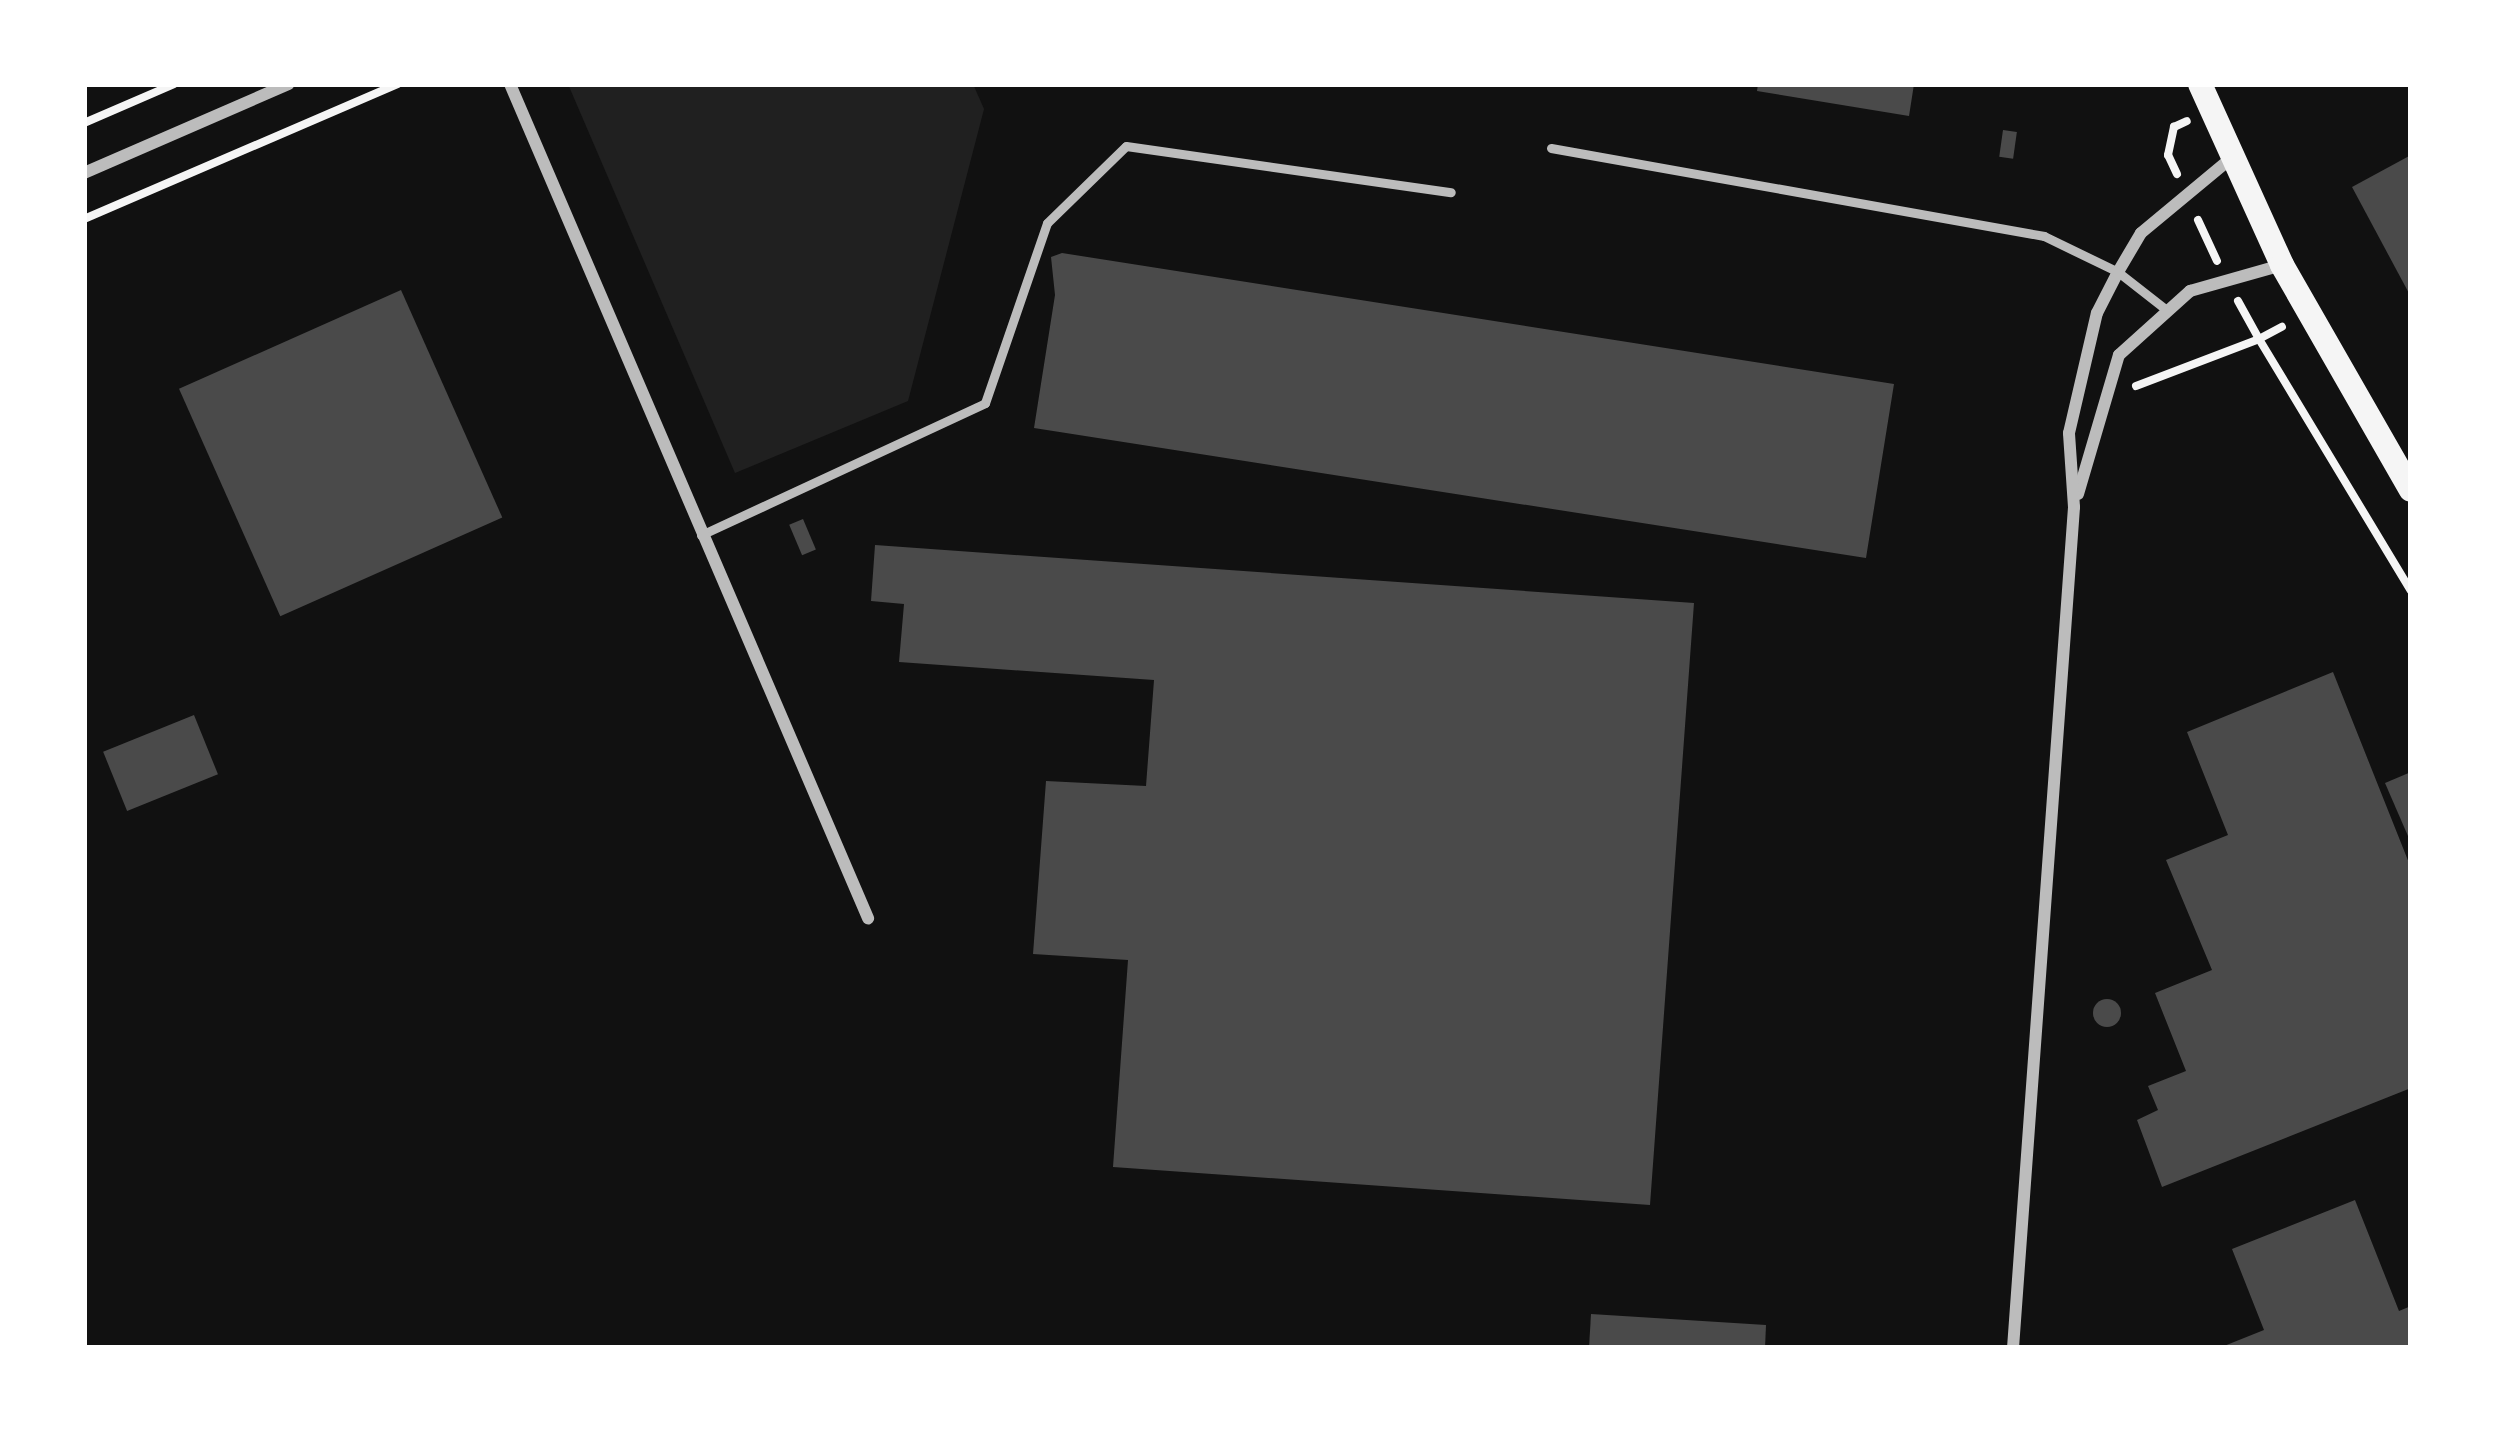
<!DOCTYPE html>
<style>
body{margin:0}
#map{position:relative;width:2495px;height:1432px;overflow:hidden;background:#111;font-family:"Playfair Display",serif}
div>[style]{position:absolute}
.green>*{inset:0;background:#202020}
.building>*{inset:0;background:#4a4a4a;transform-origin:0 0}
.round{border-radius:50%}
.path>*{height:8px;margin:-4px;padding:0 4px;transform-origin:4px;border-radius:4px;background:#f5f5f5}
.service>*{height:9px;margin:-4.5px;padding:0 4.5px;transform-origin:4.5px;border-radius:4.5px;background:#bcbcbc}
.minor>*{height:12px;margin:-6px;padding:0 6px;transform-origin:6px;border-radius:6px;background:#bcbcbc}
.secondary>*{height:24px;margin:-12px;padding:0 12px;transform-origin:12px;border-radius:12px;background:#f5f5f5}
span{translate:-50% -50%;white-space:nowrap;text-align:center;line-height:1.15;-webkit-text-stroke:9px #fff;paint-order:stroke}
.frame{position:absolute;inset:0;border:87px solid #fff;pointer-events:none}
</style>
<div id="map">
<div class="green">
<i style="clip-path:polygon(568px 84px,973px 84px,984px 109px,908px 401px,735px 473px)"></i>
</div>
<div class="building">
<i style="clip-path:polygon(1758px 84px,1914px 84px,1909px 116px,1757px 91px)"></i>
<i style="left:2003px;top:130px;width:14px;height:27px;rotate:8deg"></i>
<i style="clip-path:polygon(2411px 155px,2411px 297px,2352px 187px)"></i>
<i style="clip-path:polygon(1062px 253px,1894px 384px,1866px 558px,1034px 428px,1055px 295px,1051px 257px)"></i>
<i style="left:401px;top:290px;width:249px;height:243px;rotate:66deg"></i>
<i style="left:803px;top:519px;width:33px;height:15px;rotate:67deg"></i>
<i style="clip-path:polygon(875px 545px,1694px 603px,1650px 1205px,1113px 1167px,1128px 960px,1033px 954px,1046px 781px,1146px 786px,1154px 680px,899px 662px,904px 604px,871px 601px)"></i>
<i style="clip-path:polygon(2333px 672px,2411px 868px,2411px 1088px,2162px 1187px,2137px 1120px,2158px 1110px,2148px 1086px,2186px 1071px,2155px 993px,2212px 970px,2166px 860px,2228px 835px,2187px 732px)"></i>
<i style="left:194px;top:715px;width:64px;height:98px;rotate:68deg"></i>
<i style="clip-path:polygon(2411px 772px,2411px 843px,2385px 783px)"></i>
<i class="round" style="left:2093px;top:999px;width:28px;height:28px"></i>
<i style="clip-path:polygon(2355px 1200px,2399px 1311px,2411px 1306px,2411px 1348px,2219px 1348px,2264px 1330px,2232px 1249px)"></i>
<i style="clip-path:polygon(1591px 1314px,1766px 1325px,1765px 1348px,1589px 1348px)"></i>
</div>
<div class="path">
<i style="left:84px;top:123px;width:98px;rotate:-23.4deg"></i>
<i style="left:2177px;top:174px;width:21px;rotate:-115deg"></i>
<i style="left:2168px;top:155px;width:29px;rotate:-78deg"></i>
<i style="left:2174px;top:127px;width:14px;rotate:-25deg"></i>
<i style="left:84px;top:219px;width:342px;rotate:-23.3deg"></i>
<i style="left:2198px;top:220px;width:45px;rotate:65.1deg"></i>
<i style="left:2238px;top:301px;width:43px;rotate:61.1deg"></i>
<i style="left:2259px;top:339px;width:26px;rotate:-28deg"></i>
<i style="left:2136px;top:386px;width:132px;rotate:-20.9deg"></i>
<i style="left:2259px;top:339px;width:294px;rotate:58.9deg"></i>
</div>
<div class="service">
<i style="left:1551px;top:148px;width:501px;rotate:10.12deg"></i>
<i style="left:2044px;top:236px;width:82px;rotate:25.9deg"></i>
<i style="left:2118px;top:272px;width:58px;rotate:38deg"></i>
<i style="left:701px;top:535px;width:313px;rotate:-24.9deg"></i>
<i style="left:985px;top:403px;width:190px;rotate:-71deg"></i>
<i style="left:1047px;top:223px;width:110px;rotate:-44.3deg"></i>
<i style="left:1126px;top:146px;width:328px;rotate:8.1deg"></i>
</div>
<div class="minor">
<i style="left:510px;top:84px;width:908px;rotate:66.77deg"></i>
<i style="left:84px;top:173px;width:223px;rotate:-23.5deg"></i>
<i style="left:2078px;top:494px;width:145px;rotate:-73.6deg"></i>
<i style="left:2119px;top:355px;width:96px;rotate:-42deg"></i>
<i style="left:2190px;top:291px;width:96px;rotate:-15.8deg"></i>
<i style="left:2013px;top:1348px;width:843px;rotate:-85.85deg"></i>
<i style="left:2074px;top:507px;width:74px;rotate:-93.9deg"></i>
<i style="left:2069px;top:433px;width:123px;rotate:-76.9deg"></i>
<i style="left:2097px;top:313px;width:46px;rotate:-62.9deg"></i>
<i style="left:2118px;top:272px;width:45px;rotate:-59.5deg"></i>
<i style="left:2141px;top:233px;width:116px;rotate:-39.7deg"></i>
</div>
<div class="secondary">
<i style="left:2200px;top:84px;width:199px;rotate:65.6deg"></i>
<i style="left:2282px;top:265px;width:259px;rotate:60.2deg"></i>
</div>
<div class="frame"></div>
</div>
